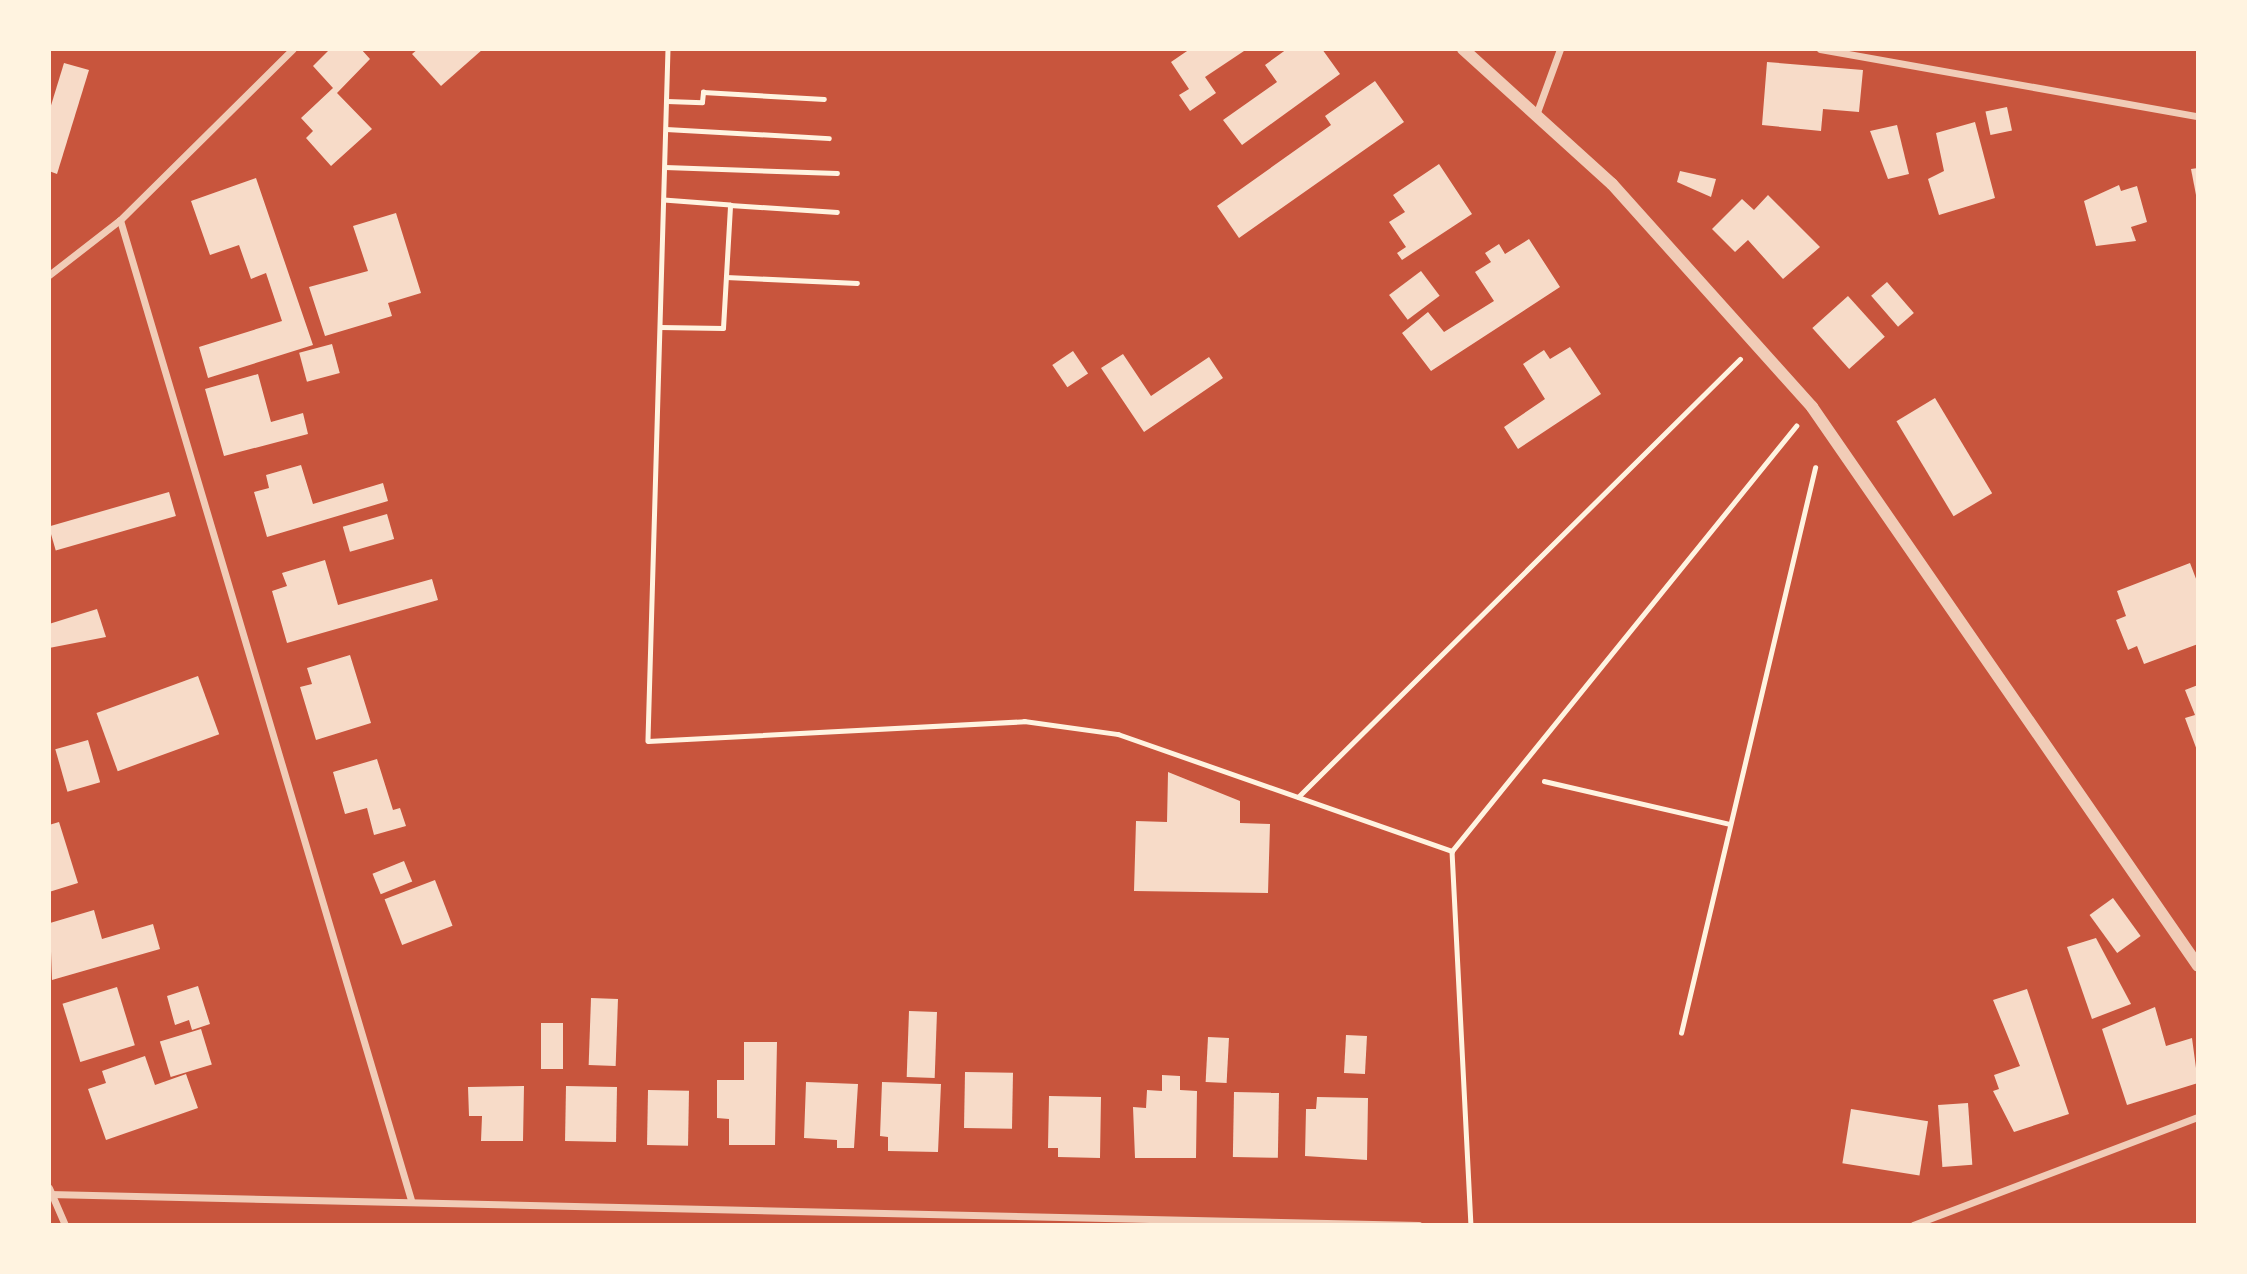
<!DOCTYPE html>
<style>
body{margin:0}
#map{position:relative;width:2247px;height:1274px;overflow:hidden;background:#c8553d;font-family:"Titillium Web",sans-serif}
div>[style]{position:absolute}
.building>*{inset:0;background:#f7dbc8;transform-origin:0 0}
.path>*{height:4.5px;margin:-2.25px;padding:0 2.25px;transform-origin:2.25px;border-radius:2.25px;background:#fff3e0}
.minor>*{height:7px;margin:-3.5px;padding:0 3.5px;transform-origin:3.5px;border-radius:3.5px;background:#f1ccb7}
.tertiary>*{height:12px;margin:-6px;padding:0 6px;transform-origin:6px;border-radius:6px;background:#f1ccb7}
span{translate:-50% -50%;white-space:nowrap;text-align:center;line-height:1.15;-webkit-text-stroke:7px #fff3e0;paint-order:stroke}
.frame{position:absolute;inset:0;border:51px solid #fff3e0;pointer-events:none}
</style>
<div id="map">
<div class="building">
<i style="clip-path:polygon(330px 49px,361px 49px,370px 59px,337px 93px,372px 129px,331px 166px,306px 138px,313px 131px,301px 118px,333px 88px,313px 66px)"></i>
<i style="clip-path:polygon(418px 49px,483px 49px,441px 86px,412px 54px)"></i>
<i style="clip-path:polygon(1190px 49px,1247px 49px,1205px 77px,1216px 93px,1190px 111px,1179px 95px,1189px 89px,1171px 62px)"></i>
<i style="clip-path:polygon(1287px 49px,1322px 49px,1340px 74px,1242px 145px,1223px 120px,1277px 82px,1265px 65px)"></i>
<i style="clip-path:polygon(1767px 62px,1863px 70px,1859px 112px,1823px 109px,1821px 131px,1762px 125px)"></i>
<i style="clip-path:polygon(64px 63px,89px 70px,57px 174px,49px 171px,49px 112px)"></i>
<i style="clip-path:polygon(1375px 81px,1404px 122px,1239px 238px,1217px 206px,1331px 125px,1325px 116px)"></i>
<i style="left:2007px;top:107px;width:24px;height:22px;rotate:78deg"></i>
<i style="clip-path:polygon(1975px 122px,1995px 198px,1939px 215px,1928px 179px,1944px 171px,1936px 133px)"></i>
<i style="clip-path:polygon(1897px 125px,1909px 174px,1888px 179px,1870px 131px)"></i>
<i style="clip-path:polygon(1439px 164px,1472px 214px,1402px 260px,1397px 253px,1406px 247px,1389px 222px,1405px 212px,1393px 195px)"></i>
<i style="clip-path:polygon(2198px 168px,2198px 199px,2197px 200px,2191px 169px)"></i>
<i style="clip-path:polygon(1680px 171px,1716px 179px,1711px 197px,1677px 182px)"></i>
<i style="clip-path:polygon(256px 178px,313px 345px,208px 378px,199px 347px,282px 321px,266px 273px,251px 279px,239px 245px,210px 255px,191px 201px)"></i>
<i style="clip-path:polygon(2119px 185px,2121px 191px,2137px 186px,2147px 222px,2131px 227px,2136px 241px,2096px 246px,2084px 201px)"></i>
<i style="clip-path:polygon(1768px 195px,1820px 247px,1783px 279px,1748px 240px,1735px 252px,1712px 229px,1742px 199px,1754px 210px)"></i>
<i style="clip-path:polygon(396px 213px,421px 293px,388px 303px,392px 316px,325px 336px,309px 287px,368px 271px,353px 226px)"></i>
<i style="clip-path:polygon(1529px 239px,1560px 287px,1431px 371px,1402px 333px,1428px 312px,1444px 332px,1494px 301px,1475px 272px,1491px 262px,1485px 253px,1499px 244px,1505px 254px)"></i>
<i style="left:1421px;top:271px;width:31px;height:40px;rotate:53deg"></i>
<i style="left:1887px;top:282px;width:41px;height:21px;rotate:49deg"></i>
<i style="left:1848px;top:296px;width:55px;height:48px;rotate:48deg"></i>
<i style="left:332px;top:344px;width:30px;height:34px;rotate:75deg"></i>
<i style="clip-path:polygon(1570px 347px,1601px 394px,1518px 449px,1504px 427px,1545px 399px,1523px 364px,1544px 350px,1550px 359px)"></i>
<i style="left:1073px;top:351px;width:27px;height:25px;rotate:56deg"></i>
<i style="clip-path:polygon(1123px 354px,1151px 396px,1209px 357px,1223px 378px,1144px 432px,1101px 368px)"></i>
<i style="clip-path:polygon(258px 374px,271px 422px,303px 413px,308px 434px,224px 456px,205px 389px)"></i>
<i style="left:1935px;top:398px;width:111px;height:45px;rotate:59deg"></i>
<i style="clip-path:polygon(301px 465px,313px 504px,383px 483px,388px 501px,267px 537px,254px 492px,269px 488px,266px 475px)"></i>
<i style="left:169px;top:492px;width:25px;height:125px;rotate:74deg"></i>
<i style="left:387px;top:514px;width:26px;height:46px;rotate:74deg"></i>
<i style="clip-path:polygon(325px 560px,338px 605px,432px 579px,438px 600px,287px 643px,272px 591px,287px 586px,282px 573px)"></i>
<i style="clip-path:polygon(2190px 563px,2198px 584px,2198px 644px,2144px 664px,2137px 646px,2128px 650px,2116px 620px,2126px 616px,2117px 591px)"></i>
<i style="clip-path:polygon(97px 609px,106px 637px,49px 648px,49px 624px)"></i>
<i style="clip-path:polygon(350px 655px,371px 723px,316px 740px,300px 687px,312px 684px,307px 668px)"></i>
<i style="left:198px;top:676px;width:62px;height:108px;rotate:70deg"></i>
<i style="clip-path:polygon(2198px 685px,2198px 753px,2185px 718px,2195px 715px,2185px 690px)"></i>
<i style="left:88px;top:740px;width:44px;height:34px;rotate:74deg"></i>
<i style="clip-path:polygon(377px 759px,393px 810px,400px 808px,406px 826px,374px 835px,367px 808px,345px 814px,333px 772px)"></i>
<i style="clip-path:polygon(1168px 772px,1240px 801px,1240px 823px,1270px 824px,1268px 893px,1134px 891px,1136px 821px,1167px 822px)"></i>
<i style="clip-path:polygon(59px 822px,78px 883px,49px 892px,49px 825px)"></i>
<i style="left:404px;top:861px;width:22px;height:34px;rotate:68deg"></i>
<i style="left:435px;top:880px;width:49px;height:54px;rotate:69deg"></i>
<i style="left:2113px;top:898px;width:47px;height:29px;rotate:54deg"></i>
<i style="clip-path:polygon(94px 910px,102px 939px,153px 924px,160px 949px,52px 980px,50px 923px)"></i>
<i style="clip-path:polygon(2096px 938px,2131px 1004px,2092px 1019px,2067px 947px)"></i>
<i style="clip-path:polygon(198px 986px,210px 1024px,192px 1030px,189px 1020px,175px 1025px,167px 996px)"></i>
<i style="left:117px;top:987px;width:61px;height:57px;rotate:73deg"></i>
<i style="clip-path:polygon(2027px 989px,2069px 1114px,2014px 1132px,1993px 1091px,1999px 1089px,1994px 1075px,2020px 1066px,1993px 1000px)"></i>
<i style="left:591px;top:998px;width:27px;height:67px;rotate:2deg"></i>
<i style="clip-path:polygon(2155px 1007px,2166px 1046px,2192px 1038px,2198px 1083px,2127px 1105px,2102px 1029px)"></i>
<i style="left:909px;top:1011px;width:28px;height:66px;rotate:2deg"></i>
<i style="left:541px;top:1023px;width:22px;height:46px"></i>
<i style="left:201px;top:1029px;width:37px;height:43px;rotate:73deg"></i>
<i style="left:1346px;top:1035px;width:21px;height:38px;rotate:3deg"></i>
<i style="left:1208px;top:1037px;width:21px;height:45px;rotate:3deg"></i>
<i style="clip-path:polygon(744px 1042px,777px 1042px,775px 1145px,729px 1145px,729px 1119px,717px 1118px,717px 1080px,744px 1080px)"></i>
<i style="clip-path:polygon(145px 1056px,155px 1085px,186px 1074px,198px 1108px,106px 1140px,88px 1089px,106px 1083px,102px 1071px)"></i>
<i style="left:965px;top:1072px;width:48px;height:56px;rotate:1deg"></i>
<i style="clip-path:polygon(1162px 1075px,1180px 1076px,1180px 1090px,1197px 1091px,1196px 1158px,1135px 1158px,1133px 1107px,1146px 1108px,1147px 1090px,1162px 1091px)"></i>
<i style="clip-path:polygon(806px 1082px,858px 1084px,854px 1148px,837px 1148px,837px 1140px,804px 1138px)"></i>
<i style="clip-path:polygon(882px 1082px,941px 1084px,938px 1152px,888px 1151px,888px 1137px,880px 1136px)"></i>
<i style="clip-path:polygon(524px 1086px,523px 1141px,481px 1141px,482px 1116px,469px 1116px,468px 1087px)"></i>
<i style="left:566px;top:1086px;width:51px;height:55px;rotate:1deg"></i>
<i style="left:648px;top:1090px;width:41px;height:55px;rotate:1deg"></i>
<i style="left:1234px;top:1092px;width:45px;height:65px;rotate:1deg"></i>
<i style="clip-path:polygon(1049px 1096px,1101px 1097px,1100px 1158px,1058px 1157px,1058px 1148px,1048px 1148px)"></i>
<i style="clip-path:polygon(1317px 1097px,1368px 1098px,1367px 1160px,1305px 1156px,1306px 1109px,1316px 1109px)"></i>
<i style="left:1968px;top:1103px;width:62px;height:30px;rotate:86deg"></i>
<i style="left:1851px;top:1109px;width:78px;height:55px;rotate:9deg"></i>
</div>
<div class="path">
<i style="left:668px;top:49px;width:692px;rotate:91.66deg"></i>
<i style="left:648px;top:741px;width:377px;rotate:-3deg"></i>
<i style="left:1024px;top:721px;width:95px;rotate:7.9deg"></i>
<i style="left:1118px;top:734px;width:354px;rotate:19.3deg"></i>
<i style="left:1452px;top:851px;width:547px;rotate:-51.01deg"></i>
<i style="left:667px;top:101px;width:35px;rotate:2deg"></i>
<i style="left:702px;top:102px;width:10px;rotate:-84deg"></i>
<i style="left:703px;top:92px;width:121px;rotate:3.3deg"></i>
<i style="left:666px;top:129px;width:163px;rotate:3.2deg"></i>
<i style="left:665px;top:167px;width:172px;rotate:2deg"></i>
<i style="left:730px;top:205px;width:107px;rotate:3.7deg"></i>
<i style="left:726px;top:277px;width:131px;rotate:2.6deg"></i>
<i style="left:660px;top:327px;width:63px;rotate:0.9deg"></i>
<i style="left:723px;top:328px;width:123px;rotate:-86.7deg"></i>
<i style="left:730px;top:205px;width:66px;rotate:-175.7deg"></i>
<i style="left:1544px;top:781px;width:191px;rotate:13deg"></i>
<i style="left:1298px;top:797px;width:622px;rotate:-44.74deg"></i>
<i style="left:1452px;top:851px;width:374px;rotate:87.1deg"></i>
<i style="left:1681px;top:1033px;width:581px;rotate:-76.66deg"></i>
</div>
<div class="minor">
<i style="left:1820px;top:49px;width:384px;rotate:10.1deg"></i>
<i style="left:1536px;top:115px;width:70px;rotate:-70deg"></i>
<i style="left:120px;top:220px;width:1022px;rotate:73.46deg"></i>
<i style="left:49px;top:275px;width:90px;rotate:-37.8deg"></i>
<i style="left:120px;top:220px;width:243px;rotate:-44.7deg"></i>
<i style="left:49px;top:1188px;width:40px;rotate:66.6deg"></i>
<i style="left:49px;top:1194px;width:1370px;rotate:1.3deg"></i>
<i style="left:1913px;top:1225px;width:305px;rotate:-20.8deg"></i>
</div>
<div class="tertiary">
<i style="left:1463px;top:49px;width:201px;rotate:42.2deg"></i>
<i style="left:1612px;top:184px;width:300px;rotate:48.1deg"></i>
<i style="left:1812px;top:407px;width:679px;rotate:55.37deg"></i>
</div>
<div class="frame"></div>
</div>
